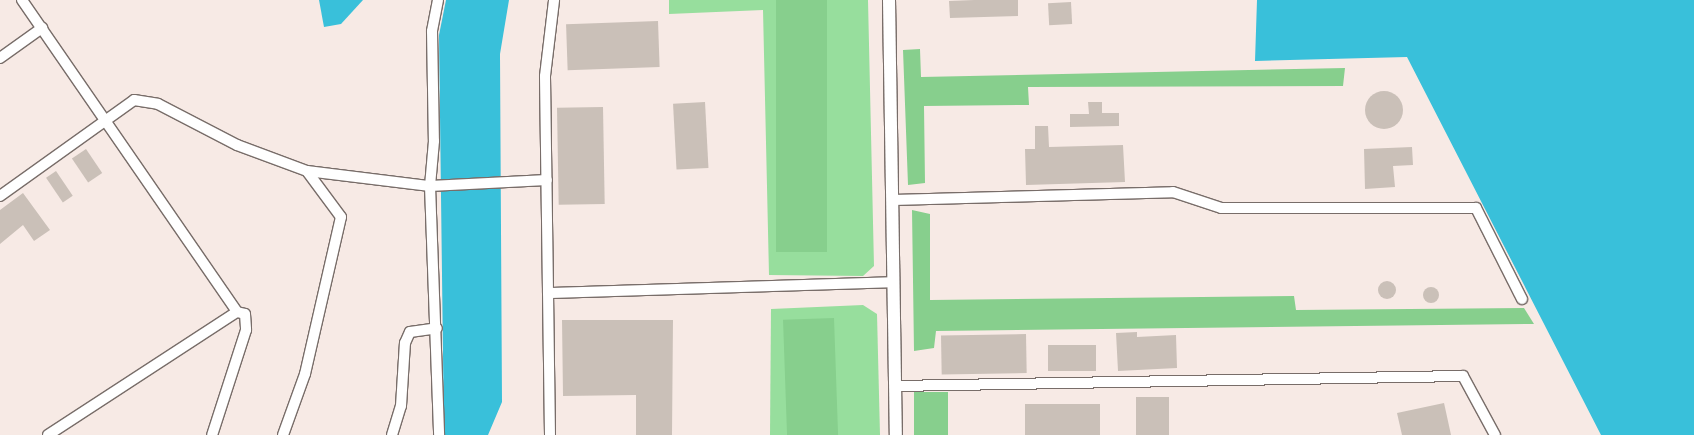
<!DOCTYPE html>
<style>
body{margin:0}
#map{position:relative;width:1694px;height:435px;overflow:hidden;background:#f7eae5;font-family:Raleway,sans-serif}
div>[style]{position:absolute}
.green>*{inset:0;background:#97de9d}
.forest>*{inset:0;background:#87cf8d;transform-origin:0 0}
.water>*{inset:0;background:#39c0da}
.building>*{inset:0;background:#cac0b8;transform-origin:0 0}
.round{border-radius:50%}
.roads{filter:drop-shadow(1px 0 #786d69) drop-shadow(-1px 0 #786d69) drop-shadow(0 1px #786d69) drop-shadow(0 -1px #786d69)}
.minor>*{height:10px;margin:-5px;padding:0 5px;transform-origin:5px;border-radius:5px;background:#fff}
.tertiary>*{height:12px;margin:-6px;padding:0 6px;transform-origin:6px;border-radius:6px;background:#fff}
span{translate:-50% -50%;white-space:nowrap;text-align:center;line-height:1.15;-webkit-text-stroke:5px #f7eae5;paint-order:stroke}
</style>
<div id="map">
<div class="green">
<i style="clip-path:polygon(669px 0,868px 0,874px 266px,863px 276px,769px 275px,763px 10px,669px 14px)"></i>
<i style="clip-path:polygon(863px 305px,877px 314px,880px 435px,770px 435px,771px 309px)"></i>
</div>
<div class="forest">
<i style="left:776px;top:0;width:51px;height:252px"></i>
<i style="clip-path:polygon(920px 49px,921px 77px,1345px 68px,1343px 86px,1028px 87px,1029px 105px,924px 106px,925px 183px,908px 185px,903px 50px)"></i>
<i style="clip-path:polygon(912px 210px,930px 214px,930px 300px,1294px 296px,1296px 310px,1524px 308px,1534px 324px,936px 331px,934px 348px,914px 351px)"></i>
<i style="left:834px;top:318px;width:117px;height:51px;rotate:88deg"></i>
<i style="left:948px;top:392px;width:43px;height:34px;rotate:90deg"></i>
</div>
<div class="water">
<i style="clip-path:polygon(319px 0,363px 0,341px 24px,324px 27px)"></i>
<i style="clip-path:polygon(446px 0,509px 0,500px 54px,502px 402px,488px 435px,444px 435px,439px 35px)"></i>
<i style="clip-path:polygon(1257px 0,1694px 0,1694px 435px,1601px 435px,1407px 57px,1255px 61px)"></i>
</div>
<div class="building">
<i style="clip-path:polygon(974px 0,1018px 0,1018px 16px,950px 18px,949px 1px)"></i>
<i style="left:1071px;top:2px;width:22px;height:23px;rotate:87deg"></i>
<i style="left:658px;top:21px;width:46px;height:92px;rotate:88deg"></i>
<i class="round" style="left:1365px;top:91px;width:38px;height:38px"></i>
<i style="left:705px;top:102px;width:66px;height:32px;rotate:87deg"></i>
<i style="clip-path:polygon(1088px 102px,1102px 102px,1102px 113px,1119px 113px,1119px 126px,1070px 127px,1070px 114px,1089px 114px)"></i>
<i style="left:603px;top:107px;width:97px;height:46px;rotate:89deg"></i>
<i style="clip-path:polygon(1035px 126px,1048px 126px,1049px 147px,1123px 145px,1125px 182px,1026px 185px,1025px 149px,1035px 149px)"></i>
<i style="clip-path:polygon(1412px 147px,1413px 165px,1393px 166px,1395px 187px,1365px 189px,1364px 149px)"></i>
<i style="left:86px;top:149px;width:29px;height:17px;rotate:56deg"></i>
<i style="left:56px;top:171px;width:30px;height:12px;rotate:56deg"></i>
<i style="clip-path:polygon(23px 193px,50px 230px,34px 241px,23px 225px,0 244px,0 210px)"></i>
<i class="round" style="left:1378px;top:281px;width:18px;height:18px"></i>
<i class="round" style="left:1423px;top:287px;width:16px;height:16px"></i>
<i style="clip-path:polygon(562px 320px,673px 320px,672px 435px,636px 435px,636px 395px,563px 396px)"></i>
<i style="clip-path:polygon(1137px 332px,1137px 337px,1176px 335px,1177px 368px,1118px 371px,1116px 333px)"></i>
<i style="left:1026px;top:334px;width:39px;height:85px;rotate:89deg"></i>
<i style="left:1096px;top:345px;width:26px;height:48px;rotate:90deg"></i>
<i style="left:1136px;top:397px;width:33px;height:38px"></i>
<i style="clip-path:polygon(1444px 403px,1451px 435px,1402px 435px,1397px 413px)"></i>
<i style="left:1025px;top:404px;width:75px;height:31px"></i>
</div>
<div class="roads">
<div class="minor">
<i style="left:22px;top:0;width:379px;rotate:55.4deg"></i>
<i style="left:237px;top:312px;width:8px;rotate:14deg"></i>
<i style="left:245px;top:314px;width:16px;rotate:86deg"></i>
<i style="left:246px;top:330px;width:110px;rotate:107.9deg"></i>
<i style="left:438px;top:0;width:32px;rotate:101deg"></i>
<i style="left:432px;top:31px;width:110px;rotate:89deg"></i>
<i style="left:434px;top:141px;width:45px;rotate:95.1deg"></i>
<i style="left:430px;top:186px;width:249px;rotate:87.9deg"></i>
<i style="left:0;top:58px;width:52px;rotate:-35.5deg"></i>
<i style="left:0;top:196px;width:165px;rotate:-35.6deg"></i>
<i style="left:134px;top:100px;width:24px;rotate:9deg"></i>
<i style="left:158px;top:104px;width:89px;rotate:27.4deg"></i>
<i style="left:237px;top:145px;width:75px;rotate:20.4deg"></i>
<i style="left:307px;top:171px;width:124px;rotate:7deg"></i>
<i style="left:430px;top:186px;width:117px;rotate:-2.9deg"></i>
<i style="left:893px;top:200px;width:280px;rotate:-1.6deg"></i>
<i style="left:1173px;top:192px;width:51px;rotate:18.4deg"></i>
<i style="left:1221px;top:208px;width:255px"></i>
<i style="left:1476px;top:208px;width:102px;rotate:63.2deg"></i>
<i style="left:548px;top:293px;width:346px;rotate:-1.8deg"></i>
<i style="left:895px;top:386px;width:568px;rotate:-1.01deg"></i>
<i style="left:1463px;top:376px;width:67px;rotate:61.5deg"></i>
<i style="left:48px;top:435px;width:225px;rotate:-33.1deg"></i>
<i style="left:283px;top:435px;width:65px;rotate:-70.2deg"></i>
<i style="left:305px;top:374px;width:161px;rotate:-77.1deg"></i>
<i style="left:341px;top:217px;width:57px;rotate:-126.5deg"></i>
<i style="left:392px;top:435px;width:30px;rotate:-73deg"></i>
<i style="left:401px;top:406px;width:63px;rotate:-86.4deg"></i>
<i style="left:405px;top:343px;width:12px;rotate:-66deg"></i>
<i style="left:410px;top:332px;width:27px;rotate:-8deg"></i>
<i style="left:550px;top:435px;width:359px;rotate:-90.8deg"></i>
<i style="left:545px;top:76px;width:77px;rotate:-83.2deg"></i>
</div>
<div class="tertiary">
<i style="left:889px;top:0;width:435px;rotate:89.1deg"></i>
</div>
</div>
</div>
